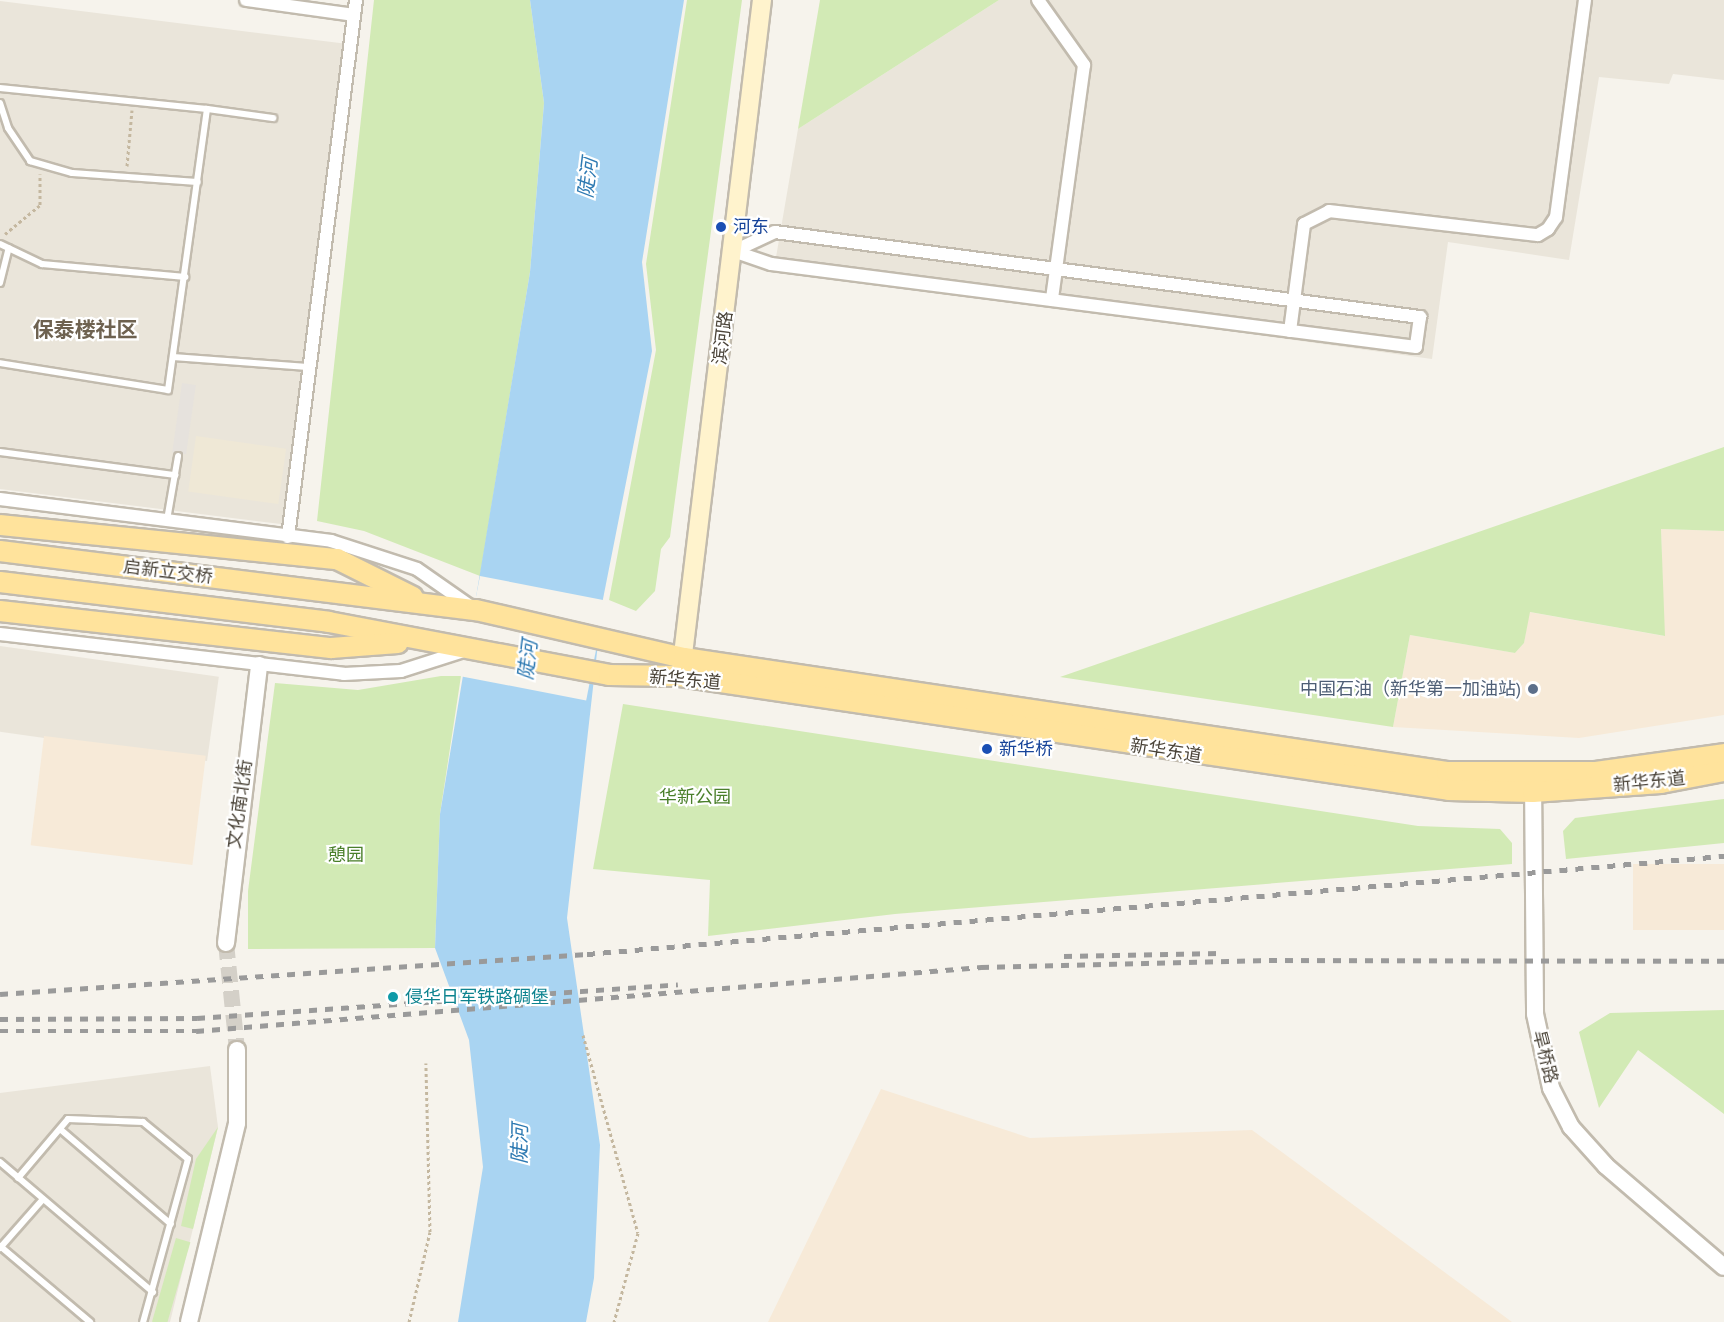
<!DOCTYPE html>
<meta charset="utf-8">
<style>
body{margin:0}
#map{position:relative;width:1724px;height:1322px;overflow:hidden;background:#f6f3ec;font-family:"PT Sans","Noto Sans SC",sans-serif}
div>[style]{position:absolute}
.residential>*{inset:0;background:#eae5da;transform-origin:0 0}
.commercial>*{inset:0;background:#f7ead8;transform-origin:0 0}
.industrial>*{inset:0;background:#e6e2dd;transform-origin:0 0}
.education>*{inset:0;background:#efe8d6;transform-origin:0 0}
.green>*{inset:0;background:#d2eab5;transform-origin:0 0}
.water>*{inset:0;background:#a9d4f2}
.pier>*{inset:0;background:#f6f3ec;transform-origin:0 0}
.tertiary-tunnel>*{height:16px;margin-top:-8px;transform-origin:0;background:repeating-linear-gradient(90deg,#d4d0c8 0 16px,transparent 0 24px)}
.path>*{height:3px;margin-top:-1.5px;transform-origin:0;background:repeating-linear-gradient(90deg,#c4b79f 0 3px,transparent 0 6px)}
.roads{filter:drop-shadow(2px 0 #c2bbae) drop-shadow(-2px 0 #c2bbae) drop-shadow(0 2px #c2bbae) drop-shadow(0 -2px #c2bbae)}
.service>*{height:6px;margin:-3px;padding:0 3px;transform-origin:3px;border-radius:3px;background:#fff}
.minor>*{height:12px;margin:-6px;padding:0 6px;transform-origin:6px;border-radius:6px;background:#fff}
.tertiary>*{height:16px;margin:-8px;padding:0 8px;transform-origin:8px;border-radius:8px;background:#fff}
.secondary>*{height:18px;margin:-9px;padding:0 9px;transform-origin:9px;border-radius:9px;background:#fff3cd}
.primary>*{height:20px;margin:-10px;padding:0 10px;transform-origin:10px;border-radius:10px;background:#ffe39c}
.rail>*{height:4.5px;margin-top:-2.25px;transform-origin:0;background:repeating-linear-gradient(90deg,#9a9a9a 0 8px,transparent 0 16px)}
.dots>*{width:16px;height:16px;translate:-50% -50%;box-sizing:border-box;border:3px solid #fff;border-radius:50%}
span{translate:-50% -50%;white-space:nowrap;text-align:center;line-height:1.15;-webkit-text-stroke:4.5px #fff;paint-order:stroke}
.transit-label{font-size:18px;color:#164399}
.left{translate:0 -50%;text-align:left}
.street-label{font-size:18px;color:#4b4439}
.service-label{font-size:18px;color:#4e5e75}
.right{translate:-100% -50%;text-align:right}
.park-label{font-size:18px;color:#4a7f2a}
.culture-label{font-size:18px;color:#0d838f}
.water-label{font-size:20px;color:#2e7ab2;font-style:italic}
.quarter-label{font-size:21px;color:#6e6250;font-weight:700}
</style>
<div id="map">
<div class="residential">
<i style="clip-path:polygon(999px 0,1724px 0,1724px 80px,1673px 74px,1669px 84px,1599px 77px,1569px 260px,1448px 242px,1432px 359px,774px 269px,798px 129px)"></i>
<i style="clip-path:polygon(0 1px,348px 44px,289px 525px,0 489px)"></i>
<i style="left:0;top:646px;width:221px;height:85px;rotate:8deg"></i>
<i style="clip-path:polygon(210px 1066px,218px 1127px,170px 1322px,0 1322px,0 1093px)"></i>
</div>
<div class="commercial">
<i style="clip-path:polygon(1661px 529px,1724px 531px,1724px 715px,1579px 738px,1393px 727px,1410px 635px,1515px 653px,1524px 643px,1529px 612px,1664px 636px)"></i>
<i style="left:44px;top:736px;width:163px;height:110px;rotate:7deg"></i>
<i style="left:1724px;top:864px;width:66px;height:91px;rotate:90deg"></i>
<i style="clip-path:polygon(881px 1089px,1030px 1138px,1252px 1130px,1512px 1322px,768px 1322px)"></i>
</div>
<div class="industrial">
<i style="left:182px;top:383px;width:14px;height:70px;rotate:8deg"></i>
</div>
<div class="education">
<i style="left:196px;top:436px;width:91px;height:56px;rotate:8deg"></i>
</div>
<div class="green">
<i style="clip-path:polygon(374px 0,530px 0,544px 103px,530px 272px,480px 576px,364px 531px,317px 521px)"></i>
<i style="clip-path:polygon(687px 0,742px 0,670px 537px,661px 549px,655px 591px,636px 611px,609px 600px,656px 350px,646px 264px)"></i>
<i style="clip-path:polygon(820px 0,999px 0,798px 129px)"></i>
<i style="clip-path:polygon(1724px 447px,1724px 531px,1661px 529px,1665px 636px,1530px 612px,1524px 643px,1515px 653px,1410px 635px,1393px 727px,1060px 677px)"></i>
<i style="clip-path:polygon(441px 676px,461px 676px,440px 814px,435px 948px,248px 949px,248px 891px,275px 683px,358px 690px)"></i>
<i style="clip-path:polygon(623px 704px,1418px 826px,1500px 829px,1512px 843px,1512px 864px,895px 914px,708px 936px,710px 880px,593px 869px)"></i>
<i style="clip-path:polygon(1724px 799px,1724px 843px,1566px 859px,1563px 831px,1575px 818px)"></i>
<i style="clip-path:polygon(1724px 1010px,1724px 1114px,1638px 1050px,1599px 1108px,1579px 1032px,1610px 1013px)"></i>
<i style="clip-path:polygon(218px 1127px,193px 1229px,181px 1226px,196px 1159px)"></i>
<i style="left:176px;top:1238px;width:15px;height:87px;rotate:16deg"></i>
</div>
<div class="water">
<i style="clip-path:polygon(530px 0,684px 0,642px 262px,652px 351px,603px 599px,567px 918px,600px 1145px,594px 1278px,586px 1322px,458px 1322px,483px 1167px,469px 1040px,435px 948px,440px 814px,530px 272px,544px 103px)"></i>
</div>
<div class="pier">
<i style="left:480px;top:576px;width:128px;height:102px;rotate:11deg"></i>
</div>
<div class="tertiary-tunnel">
<i style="left:226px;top:943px;width:108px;rotate:84.1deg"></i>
</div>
<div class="path">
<i style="left:127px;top:166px;width:56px;rotate:-84.9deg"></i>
<i style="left:5px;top:234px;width:45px;rotate:-39.6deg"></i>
<i style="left:40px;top:205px;width:31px;rotate:-90deg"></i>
<i style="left:583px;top:1035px;width:205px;rotate:74.5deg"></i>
<i style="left:638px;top:1233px;width:92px;rotate:105.1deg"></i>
<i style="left:409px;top:1322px;width:92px;rotate:-76.9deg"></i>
<i style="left:430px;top:1232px;width:169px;rotate:-91.4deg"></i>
</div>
<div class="roads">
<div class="service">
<i style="left:0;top:88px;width:208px;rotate:5.8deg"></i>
<i style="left:207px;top:109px;width:284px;rotate:97.9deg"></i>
<i style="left:168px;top:390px;width:170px;rotate:-170.9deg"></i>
<i style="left:0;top:103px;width:26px;rotate:72deg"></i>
<i style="left:8px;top:128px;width:40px;rotate:56deg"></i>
<i style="left:30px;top:161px;width:44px;rotate:15.9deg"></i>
<i style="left:72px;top:173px;width:126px;rotate:4.1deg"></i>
<i style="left:207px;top:109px;width:67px;rotate:7.8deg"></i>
<i style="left:0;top:244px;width:47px;rotate:25.5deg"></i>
<i style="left:42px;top:264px;width:144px;rotate:5.2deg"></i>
<i style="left:0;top:283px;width:36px;rotate:-76deg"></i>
<i style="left:173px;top:357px;width:135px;rotate:4.2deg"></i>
<i style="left:0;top:452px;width:177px;rotate:7.5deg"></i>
<i style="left:167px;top:520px;width:65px;rotate:-80.2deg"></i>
<i style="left:60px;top:1129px;width:146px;rotate:40.6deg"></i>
<i style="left:0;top:1162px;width:201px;rotate:40.4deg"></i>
<i style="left:18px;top:1178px;width:77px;rotate:-49.7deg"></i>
<i style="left:68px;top:1119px;width:75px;rotate:2.3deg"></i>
<i style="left:143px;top:1122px;width:58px;rotate:39.4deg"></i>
<i style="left:188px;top:1159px;width:169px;rotate:105.4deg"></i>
<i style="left:0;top:1246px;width:118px;rotate:40.2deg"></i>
<i style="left:0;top:1248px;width:65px;rotate:-48.7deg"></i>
</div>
<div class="minor">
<i style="left:246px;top:0;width:109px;rotate:7.9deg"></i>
<i style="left:1038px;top:0;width:80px;rotate:54.7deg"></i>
<i style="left:1084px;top:65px;width:237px;rotate:97.8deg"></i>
<i style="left:775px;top:232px;width:651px;rotate:7.51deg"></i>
<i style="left:1420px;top:317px;width:30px;rotate:98deg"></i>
<i style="left:1416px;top:347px;width:650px;rotate:-172.67deg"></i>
<i style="left:771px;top:264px;width:39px;rotate:-161deg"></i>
<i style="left:734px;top:251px;width:45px;rotate:-24.9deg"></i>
<i style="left:1290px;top:331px;width:108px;rotate:-82.5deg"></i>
<i style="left:1304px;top:224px;width:28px;rotate:-27deg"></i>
<i style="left:1329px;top:211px;width:210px;rotate:6.6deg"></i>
<i style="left:1538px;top:235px;width:12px;rotate:-31deg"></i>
<i style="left:1548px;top:229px;width:14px;rotate:-56deg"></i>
<i style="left:1556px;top:217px;width:219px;rotate:-82.4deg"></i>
<i style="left:0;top:499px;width:334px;rotate:7.2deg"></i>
<i style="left:331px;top:541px;width:90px;rotate:18deg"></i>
<i style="left:417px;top:569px;width:65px;rotate:34.9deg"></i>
<i style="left:288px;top:537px;width:541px;rotate:-82.78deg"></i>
<i style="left:0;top:634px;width:346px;rotate:6.6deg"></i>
<i style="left:344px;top:674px;width:57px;rotate:-3deg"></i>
<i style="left:401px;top:671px;width:69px;rotate:-17.7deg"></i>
</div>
<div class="tertiary">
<i style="left:1533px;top:779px;width:235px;rotate:89.5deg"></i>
<i style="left:1535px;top:1014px;width:76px;rotate:77.8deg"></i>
<i style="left:1551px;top:1088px;width:44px;rotate:62.9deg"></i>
<i style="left:1571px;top:1127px;width:52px;rotate:48.1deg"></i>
<i style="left:1606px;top:1166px;width:155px;rotate:40.6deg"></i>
<i style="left:226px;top:943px;width:280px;rotate:-83.2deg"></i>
<i style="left:189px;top:1322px;width:205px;rotate:-76.4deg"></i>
<i style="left:237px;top:1123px;width:73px;rotate:-90deg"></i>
</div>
<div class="secondary">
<i style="left:681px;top:671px;width:676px;rotate:-83.12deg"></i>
</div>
<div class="primary">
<i style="left:0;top:525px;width:339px;rotate:5.8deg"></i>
<i style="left:337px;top:559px;width:85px;rotate:26.6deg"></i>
<i style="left:0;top:551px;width:480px;rotate:7.1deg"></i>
<i style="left:476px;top:610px;width:213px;rotate:13deg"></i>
<i style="left:684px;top:658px;width:771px;rotate:8.5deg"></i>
<i style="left:1447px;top:772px;width:149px"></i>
<i style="left:1596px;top:772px;width:129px;rotate:-8deg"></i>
<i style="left:0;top:582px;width:331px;rotate:6.9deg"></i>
<i style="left:329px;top:622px;width:285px;rotate:10.7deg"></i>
<i style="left:609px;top:675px;width:71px;rotate:0.8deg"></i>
<i style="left:680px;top:676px;width:777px;rotate:8.43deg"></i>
<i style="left:1449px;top:790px;width:84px;rotate:1.4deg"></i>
<i style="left:1533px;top:792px;width:128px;rotate:-4deg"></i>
<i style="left:1661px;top:783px;width:64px;rotate:-10.8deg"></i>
<i style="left:0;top:611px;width:333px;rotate:6.4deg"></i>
<i style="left:331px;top:648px;width:67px;rotate:-4.3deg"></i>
</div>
</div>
<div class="rail">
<i style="left:1064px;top:956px;width:156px;rotate:-1.1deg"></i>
<i style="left:0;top:994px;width:588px;rotate:-3.9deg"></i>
<i style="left:587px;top:954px;width:1141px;rotate:-4.93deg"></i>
<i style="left:0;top:1019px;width:197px;rotate:-0.3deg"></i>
<i style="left:197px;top:1018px;width:482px;rotate:-4deg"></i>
<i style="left:0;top:1031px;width:196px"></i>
<i style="left:196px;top:1031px;width:788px;rotate:-4.66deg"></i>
<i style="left:981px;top:967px;width:288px;rotate:-1.4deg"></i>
<i style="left:1269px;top:960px;width:455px;rotate:0.1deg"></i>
</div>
<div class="dots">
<i style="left:721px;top:227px;background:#1a4fb4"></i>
<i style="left:1533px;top:689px;background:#5c6f8a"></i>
<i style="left:987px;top:749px;background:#1a4fb4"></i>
<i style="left:393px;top:997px;background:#0f9aa8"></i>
</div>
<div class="transit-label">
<span class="left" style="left:733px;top:227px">河东</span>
<span class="left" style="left:999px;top:749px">新华桥</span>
</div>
<div class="street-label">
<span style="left:723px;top:338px;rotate:-83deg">滨河路</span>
<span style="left:168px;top:572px;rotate:7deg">启新立交桥</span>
<span style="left:685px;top:680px;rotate:5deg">新华东道</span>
<span style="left:1166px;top:751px;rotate:9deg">新华东道</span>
<span style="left:1649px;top:782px;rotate:-6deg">新华东道</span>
<span style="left:240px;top:804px;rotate:-82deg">文化南北街</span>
<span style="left:1545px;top:1057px;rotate:76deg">旱桥路</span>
</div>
<div class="service-label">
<span class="right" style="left:1521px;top:689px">中国石油（新华第一加油站)</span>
</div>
<div class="park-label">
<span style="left:695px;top:797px">华新公园</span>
<span style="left:346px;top:855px">憩园</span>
</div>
<div class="culture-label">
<span class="left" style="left:405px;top:997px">侵华日军铁路碉堡</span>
</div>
<div class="water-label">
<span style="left:588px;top:178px;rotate:-83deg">陡河</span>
<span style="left:528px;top:660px;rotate:-83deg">陡河</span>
<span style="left:520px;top:1144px;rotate:-89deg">陡河</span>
</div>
<div class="quarter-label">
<span style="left:85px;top:330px">保泰楼社区</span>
</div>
</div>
